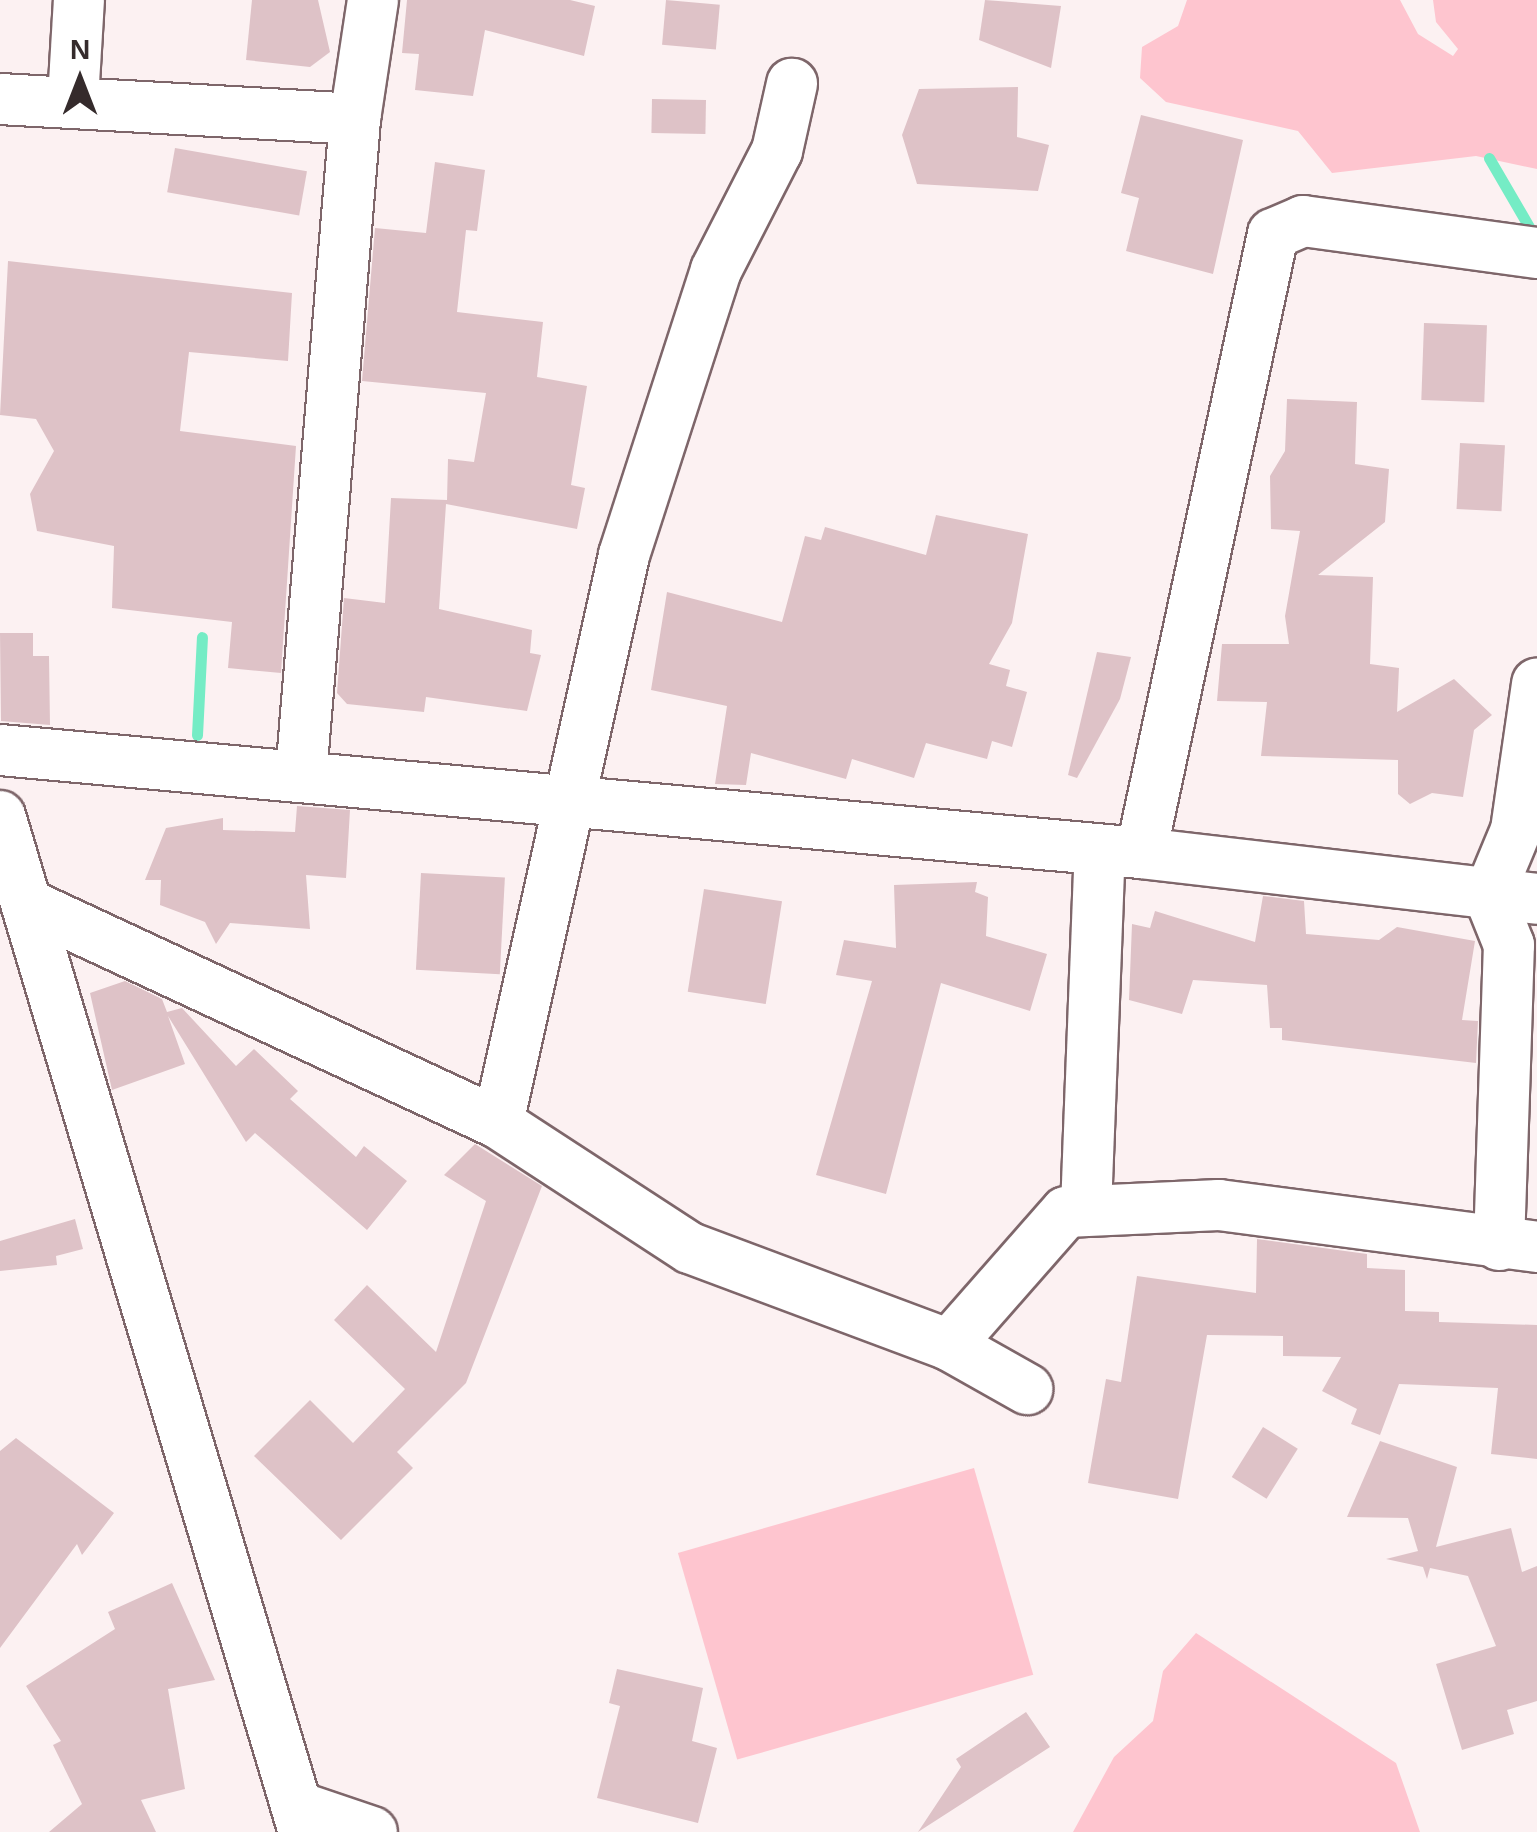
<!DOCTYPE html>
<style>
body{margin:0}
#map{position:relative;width:1537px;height:1832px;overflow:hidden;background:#fcf1f2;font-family:Helvetica,sans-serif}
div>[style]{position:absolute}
.green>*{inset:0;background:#fec5cf;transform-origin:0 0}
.stream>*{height:11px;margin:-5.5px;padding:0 5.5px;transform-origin:5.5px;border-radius:5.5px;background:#75ecc5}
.building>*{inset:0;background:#dec2c7;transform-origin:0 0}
.roads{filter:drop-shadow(2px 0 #7e666a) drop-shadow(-2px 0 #7e666a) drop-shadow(0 2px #7e666a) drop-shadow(0 -2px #7e666a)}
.minor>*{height:50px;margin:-25px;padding:0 25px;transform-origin:25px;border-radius:25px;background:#fff}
span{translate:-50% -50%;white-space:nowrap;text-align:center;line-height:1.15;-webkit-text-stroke:8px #fff;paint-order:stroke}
.north{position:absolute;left:30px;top:30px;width:100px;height:100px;-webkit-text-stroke:8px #fff;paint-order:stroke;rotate:0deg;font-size:28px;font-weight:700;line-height:40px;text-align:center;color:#352b2c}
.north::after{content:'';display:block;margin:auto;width:35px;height:45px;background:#352b2c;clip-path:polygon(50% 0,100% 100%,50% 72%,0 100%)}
</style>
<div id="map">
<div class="green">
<i style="clip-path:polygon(1187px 0,1400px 0,1418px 34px,1453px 56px,1458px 49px,1436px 22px,1433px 0,1537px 0,1537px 169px,1476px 156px,1332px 173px,1298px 131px,1166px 102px,1140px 78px,1142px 47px,1178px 26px)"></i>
<i style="left:974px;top:1468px;width:215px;height:308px;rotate:74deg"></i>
<i style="clip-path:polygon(1196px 1633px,1396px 1763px,1420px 1832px,1073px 1832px,1114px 1757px,1153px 1721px,1163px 1671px)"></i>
</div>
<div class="stream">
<i style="left:1489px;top:158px;width:91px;rotate:59.8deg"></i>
<i style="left:197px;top:735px;width:98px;rotate:-87.1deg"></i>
</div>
<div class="building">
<i style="clip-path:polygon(252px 0,318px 0,330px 52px,310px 67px,246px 60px)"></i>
<i style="clip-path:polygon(407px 0,570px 0,595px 6px,584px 56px,485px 30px,473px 96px,415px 90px,419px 54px,402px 53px)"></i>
<i style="left:666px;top:0;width:54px;height:45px;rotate:5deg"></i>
<i style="clip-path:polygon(985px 0,1061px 6px,1051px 68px,979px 40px)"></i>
<i style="clip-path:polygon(1018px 87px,1017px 137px,1049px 145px,1038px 191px,917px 184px,902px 135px,919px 89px)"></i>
<i style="left:652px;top:99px;width:54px;height:34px;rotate:1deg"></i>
<i style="clip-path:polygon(1141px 115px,1243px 140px,1213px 274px,1126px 251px,1139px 198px,1121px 193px)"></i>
<i style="left:175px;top:148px;width:134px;height:45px;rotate:10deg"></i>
<i style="clip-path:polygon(435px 162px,485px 170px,477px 231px,466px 230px,457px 312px,543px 322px,537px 377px,587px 386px,571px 485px,585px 488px,577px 529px,446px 504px,439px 609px,532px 630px,530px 653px,541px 655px,527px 711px,426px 697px,424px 712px,347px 704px,337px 693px,344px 598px,385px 603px,391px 498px,447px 500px,448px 459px,474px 462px,486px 393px,362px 381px,375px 228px,426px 233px)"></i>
<i style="clip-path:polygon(8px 261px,292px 293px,288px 361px,189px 352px,180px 431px,296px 446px,281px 673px,228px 668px,232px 622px,112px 608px,114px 546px,37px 531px,30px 494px,54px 451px,36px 419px,0 415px)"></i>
<i style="left:1424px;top:323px;width:63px;height:77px;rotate:2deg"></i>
<i style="clip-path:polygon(1287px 399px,1357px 402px,1355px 464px,1389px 469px,1385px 522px,1318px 575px,1373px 577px,1370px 664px,1399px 668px,1397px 712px,1454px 679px,1492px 715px,1474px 730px,1463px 797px,1432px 793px,1410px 804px,1398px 794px,1398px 760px,1261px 756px,1267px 702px,1217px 701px,1222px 644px,1289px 644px,1285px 616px,1300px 531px,1271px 529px,1270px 476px,1285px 451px)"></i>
<i style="left:1460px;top:443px;width:45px;height:66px;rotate:3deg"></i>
<i style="clip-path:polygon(936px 515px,1028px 534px,1012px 623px,989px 664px,1010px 670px,1006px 686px,1027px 692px,1012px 747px,992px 741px,987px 759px,926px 743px,914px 778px,852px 759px,846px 779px,751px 753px,746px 785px,715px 784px,727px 706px,651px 690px,667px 592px,782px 622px,805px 536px,821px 540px,825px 527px,926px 555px)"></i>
<i style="clip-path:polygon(0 633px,33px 633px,33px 656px,49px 656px,50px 725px,1px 721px)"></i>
<i style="clip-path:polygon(1097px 652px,1131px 657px,1120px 699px,1077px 778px,1068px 775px)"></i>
<i style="clip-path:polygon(297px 806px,350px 810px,346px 878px,306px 875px,310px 929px,230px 923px,216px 944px,205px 922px,160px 905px,161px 880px,145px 880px,166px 828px,223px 818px,223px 830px,295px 832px)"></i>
<i style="left:421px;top:873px;width:84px;height:97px;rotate:3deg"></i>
<i style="clip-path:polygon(977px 882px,975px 892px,988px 897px,986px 936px,1047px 954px,1030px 1011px,941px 983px,886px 1194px,816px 1175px,872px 981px,836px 975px,844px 940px,896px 948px,894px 885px)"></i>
<i style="left:704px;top:889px;width:79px;height:104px;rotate:9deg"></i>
<i style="clip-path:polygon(1263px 896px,1304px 901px,1306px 934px,1379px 940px,1397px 927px,1475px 941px,1462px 1020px,1478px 1021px,1476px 1063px,1282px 1040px,1282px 1028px,1270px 1028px,1267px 985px,1193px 980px,1182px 1014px,1129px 1000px,1132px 924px,1150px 928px,1155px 911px,1255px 942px)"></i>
<i style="clip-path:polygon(125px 981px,162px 999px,167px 1012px,182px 1008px,236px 1066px,254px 1049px,298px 1091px,290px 1099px,356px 1157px,364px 1146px,407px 1181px,367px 1230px,255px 1133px,246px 1142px,168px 1016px,185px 1064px,112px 1090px,90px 993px)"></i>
<i style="clip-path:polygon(475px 1144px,542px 1186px,466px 1383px,397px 1452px,413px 1468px,341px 1540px,254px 1456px,310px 1400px,353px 1443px,405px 1389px,334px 1320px,367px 1285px,436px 1352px,486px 1201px,444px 1175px)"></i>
<i style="clip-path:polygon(75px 1219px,83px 1249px,56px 1256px,57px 1265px,0 1271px,0 1241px)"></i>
<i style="clip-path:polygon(1257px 1239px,1367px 1254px,1367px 1268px,1405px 1270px,1405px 1311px,1439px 1312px,1439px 1322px,1537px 1325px,1537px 1459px,1491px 1454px,1498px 1388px,1399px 1384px,1380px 1435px,1351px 1424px,1357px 1409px,1322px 1391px,1341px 1357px,1283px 1356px,1283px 1336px,1207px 1335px,1178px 1499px,1088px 1483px,1106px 1379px,1121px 1382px,1137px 1276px,1256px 1293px)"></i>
<i style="left:1263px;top:1427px;width:41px;height:59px;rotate:32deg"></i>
<i style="clip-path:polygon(16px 1438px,114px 1513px,82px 1555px,77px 1544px,0 1648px,0 1451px)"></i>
<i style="clip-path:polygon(1380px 1441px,1457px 1467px,1436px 1547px,1511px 1528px,1522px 1572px,1537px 1566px,1537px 1701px,1507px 1710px,1514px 1734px,1462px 1750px,1436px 1664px,1496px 1646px,1468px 1576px,1430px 1568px,1427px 1579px,1423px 1567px,1386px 1559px,1418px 1551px,1408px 1518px,1347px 1517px)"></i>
<i style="clip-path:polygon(172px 1583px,215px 1680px,168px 1689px,185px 1789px,141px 1800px,156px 1832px,49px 1832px,82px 1804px,53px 1745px,61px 1741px,26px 1686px,115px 1629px,108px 1612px)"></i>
<i style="clip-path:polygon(617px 1669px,703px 1688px,692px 1741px,717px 1748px,698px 1823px,597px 1798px,620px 1706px,609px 1703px)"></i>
<i style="clip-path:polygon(1026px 1712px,1050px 1747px,918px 1832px,961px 1767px,956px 1759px)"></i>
</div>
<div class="roads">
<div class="minor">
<i style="left:0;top:99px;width:356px;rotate:3.2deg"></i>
<i style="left:73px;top:100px;width:100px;rotate:-86.6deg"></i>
<i style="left:0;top:750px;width:1146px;rotate:5.16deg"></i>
<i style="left:1141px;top:853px;width:399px;rotate:6.6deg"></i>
<i style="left:301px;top:775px;width:658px;rotate:-85.29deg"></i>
<i style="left:355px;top:119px;width:120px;rotate:-81.4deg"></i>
<i style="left:0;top:816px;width:1061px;rotate:73.34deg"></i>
<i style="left:1141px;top:853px;width:633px;rotate:-77.96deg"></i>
<i style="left:1273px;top:234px;width:33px;rotate:-23deg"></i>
<i style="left:1303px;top:221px;width:236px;rotate:7.8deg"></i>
<i style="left:27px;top:904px;width:519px;rotate:24.94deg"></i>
<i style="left:498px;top:1123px;width:582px;rotate:-77.49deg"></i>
<i style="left:624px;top:555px;width:299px;rotate:-72.1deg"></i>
<i style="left:716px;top:270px;width:134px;rotate:-62.9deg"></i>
<i style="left:777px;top:151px;width:69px;rotate:-77.4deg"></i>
<i style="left:498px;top:1123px;width:229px;rotate:33.1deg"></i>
<i style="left:690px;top:1248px;width:277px;rotate:20.5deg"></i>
<i style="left:949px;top:1345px;width:90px;rotate:29.4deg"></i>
<i style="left:1086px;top:1209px;width:359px;rotate:-87.8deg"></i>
<i style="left:1499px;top:1245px;width:300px;rotate:-88.1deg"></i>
<i style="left:1509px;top:945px;width:54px;rotate:-111.8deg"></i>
<i style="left:1489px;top:895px;width:70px;rotate:-67.4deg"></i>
<i style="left:1516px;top:830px;width:148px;rotate:-81.8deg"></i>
<i style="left:949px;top:1345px;width:177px;rotate:-48.7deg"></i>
<i style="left:1066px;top:1212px;width:153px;rotate:-2.6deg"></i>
<i style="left:1219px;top:1205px;width:321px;rotate:7.5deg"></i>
<i style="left:298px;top:1807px;width:78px;rotate:18.7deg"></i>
</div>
</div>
<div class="north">N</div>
</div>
